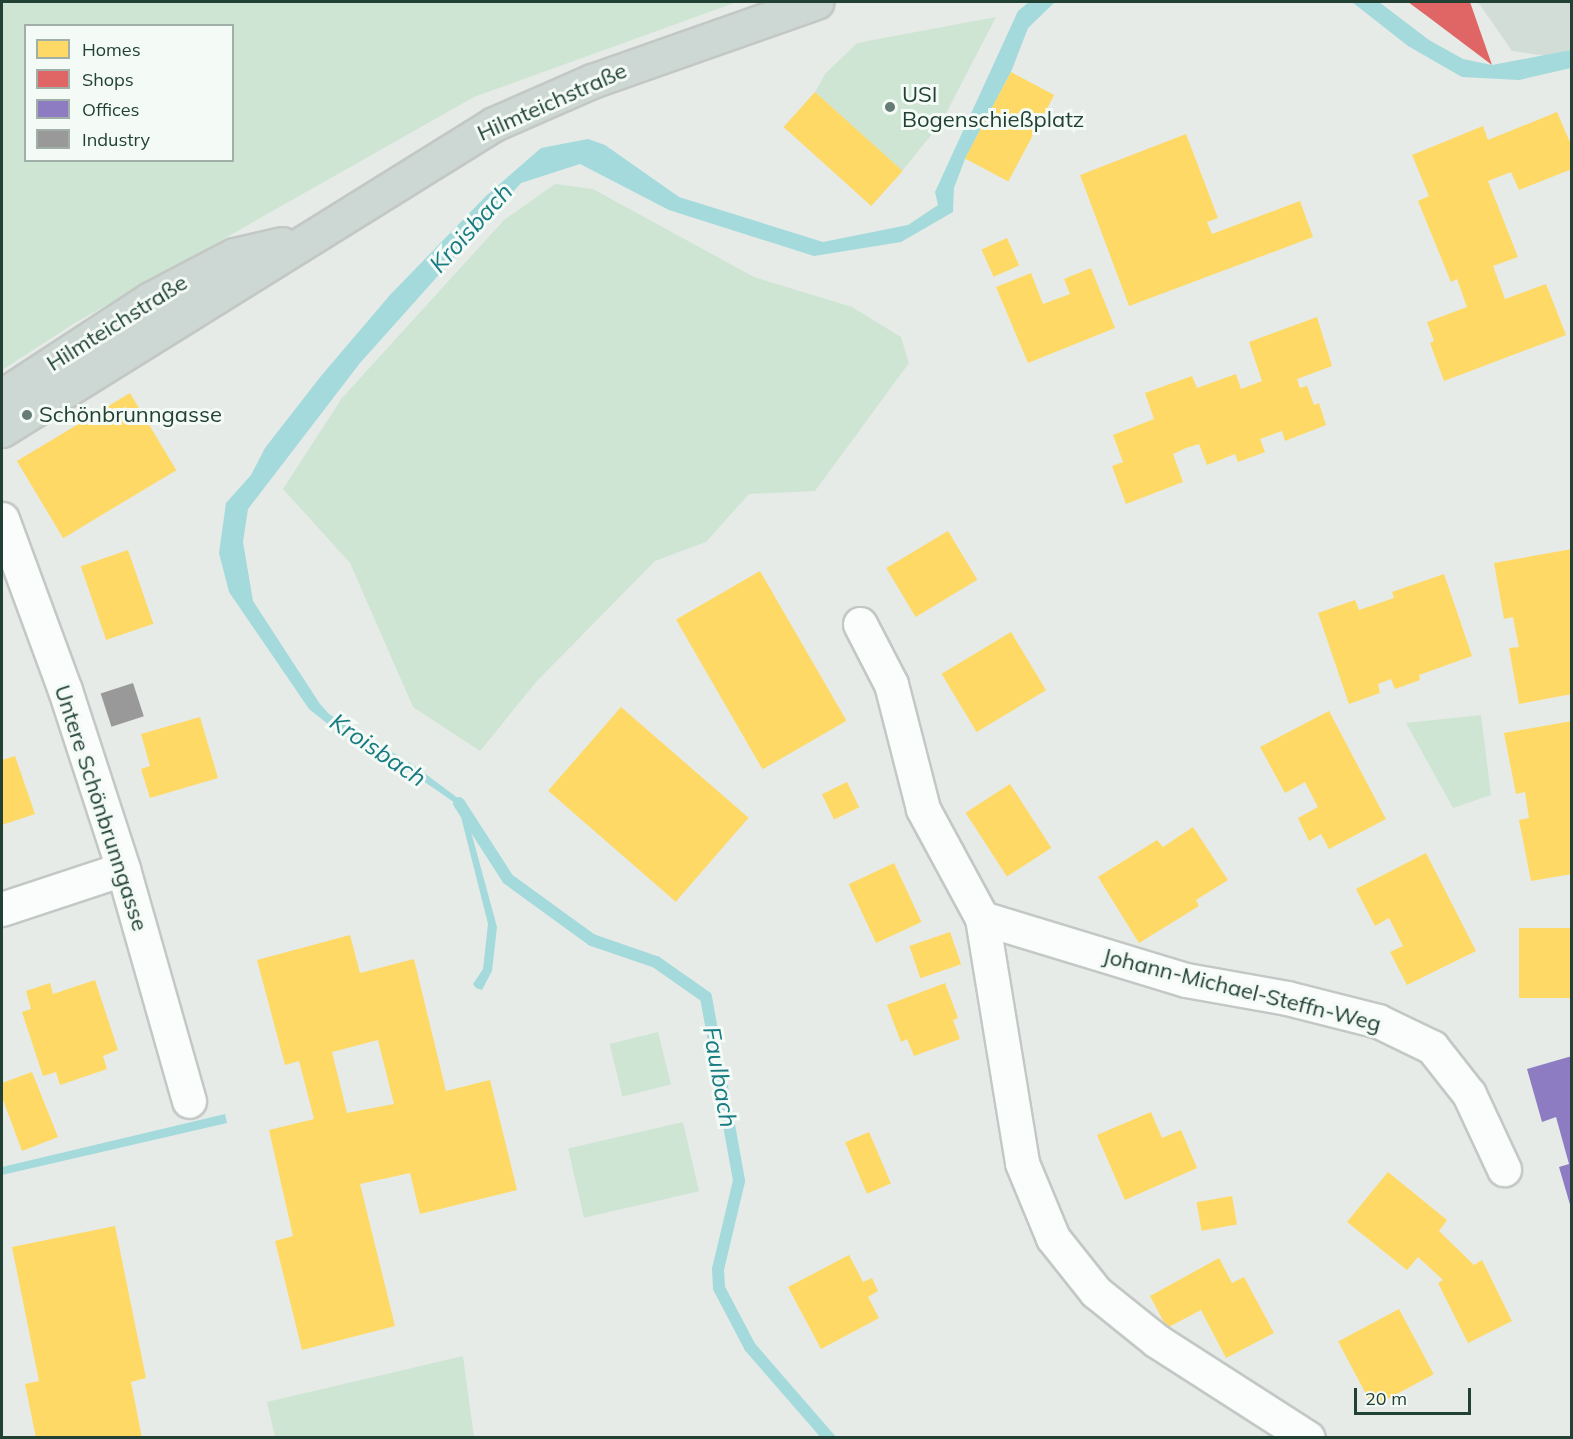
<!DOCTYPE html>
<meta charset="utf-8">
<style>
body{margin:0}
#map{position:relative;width:1573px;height:1439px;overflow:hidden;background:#e6ebe8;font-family:Mulish,sans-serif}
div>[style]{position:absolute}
.built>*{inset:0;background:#d3ddd8}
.green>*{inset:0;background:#cee5d3;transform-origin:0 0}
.water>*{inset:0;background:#a4dadb}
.homes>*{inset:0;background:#ffd966;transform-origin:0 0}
.shops>*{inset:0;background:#e06666}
.offices>*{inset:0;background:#8e7cc3}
.industry>*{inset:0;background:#999;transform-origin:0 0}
.stream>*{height:12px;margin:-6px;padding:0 6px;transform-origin:6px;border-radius:6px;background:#a4dadb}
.roads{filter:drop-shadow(2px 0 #c3c8c5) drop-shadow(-2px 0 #c3c8c5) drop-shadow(0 2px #c3c8c5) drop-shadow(0 -2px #c3c8c5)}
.minor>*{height:33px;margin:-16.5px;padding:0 16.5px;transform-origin:16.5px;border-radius:16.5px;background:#fbfcfc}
.major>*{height:33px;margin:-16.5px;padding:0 16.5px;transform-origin:16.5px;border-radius:16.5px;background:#cdd7d3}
.dots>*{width:16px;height:16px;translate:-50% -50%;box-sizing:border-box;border:3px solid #f4faf6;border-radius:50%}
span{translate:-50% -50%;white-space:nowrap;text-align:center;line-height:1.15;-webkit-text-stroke:6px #f4faf6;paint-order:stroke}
.poi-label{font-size:22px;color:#214135}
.left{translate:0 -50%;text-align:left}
.street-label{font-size:22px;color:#214135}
.water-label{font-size:24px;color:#177b81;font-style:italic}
.frame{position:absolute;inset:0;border:3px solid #214135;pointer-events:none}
.legend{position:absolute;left:24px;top:24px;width:210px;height:138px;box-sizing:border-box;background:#f4faf6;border:2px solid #a0b0a9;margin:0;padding:8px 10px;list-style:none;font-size:18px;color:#214135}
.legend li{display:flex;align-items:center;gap:12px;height:30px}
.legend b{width:30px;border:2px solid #a0b0a9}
.scale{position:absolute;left:1354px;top:1388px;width:117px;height:27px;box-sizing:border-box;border:3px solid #214135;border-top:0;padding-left:8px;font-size:18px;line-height:21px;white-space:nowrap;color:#214135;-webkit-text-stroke:4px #f4faf6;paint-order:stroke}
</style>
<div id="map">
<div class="built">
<i style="clip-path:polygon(1478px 2px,1571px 2px,1571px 50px,1547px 56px,1512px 51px)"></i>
</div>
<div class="green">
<i style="clip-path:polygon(evenodd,2px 2px,737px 2px,474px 97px,75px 323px,2px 370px,2px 2px,26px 26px,232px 26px,232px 160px,26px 160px,26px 26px)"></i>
<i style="clip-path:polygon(996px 17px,941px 123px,902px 171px,815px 92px,825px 74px,857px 43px)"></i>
<i style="clip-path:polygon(555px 184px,593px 189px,754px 277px,852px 307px,901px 337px,909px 363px,815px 491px,749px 494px,706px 542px,655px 561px,537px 681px,480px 751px,413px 707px,350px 563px,283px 489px,342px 398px,504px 220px)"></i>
<i style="clip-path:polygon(1481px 715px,1491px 795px,1453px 808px,1406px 723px)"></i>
<i style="left:658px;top:1032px;width:54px;height:50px;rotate:76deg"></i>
<i style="left:683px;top:1122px;width:71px;height:118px;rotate:77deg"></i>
<i style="clip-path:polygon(463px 1356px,474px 1437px,275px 1437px,267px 1402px)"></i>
</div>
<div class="water">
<i style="clip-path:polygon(1029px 2px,1055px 2px,1028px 28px,1011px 72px,965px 159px,954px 188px,953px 212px,901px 242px,814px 256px,669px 210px,580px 164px,521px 183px,360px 363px,248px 509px,243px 542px,253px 601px,320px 704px,329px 714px,415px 766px,463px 802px,497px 927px,492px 971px,482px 990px,476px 988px,473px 984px,483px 969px,488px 924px,458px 805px,416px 776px,338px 732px,309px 709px,229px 592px,219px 553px,226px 503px,251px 475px,265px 448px,321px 376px,390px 295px,486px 196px,541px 148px,588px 139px,605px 145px,679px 197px,823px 242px,908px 225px,938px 205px,935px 192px,1018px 11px)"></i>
<i style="clip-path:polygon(1352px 2px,1379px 2px,1429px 40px,1463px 59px,1492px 65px,1571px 50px,1571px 68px,1519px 80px,1462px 77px,1408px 46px)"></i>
<i style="clip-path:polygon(225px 1114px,227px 1123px,2px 1175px,2px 1167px)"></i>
</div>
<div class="homes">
<i style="left:1011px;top:72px;width:49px;height:98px;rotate:28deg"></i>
<i style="left:815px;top:92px;width:118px;height:47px;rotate:42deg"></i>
<i style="clip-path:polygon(1557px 112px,1572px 147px,1572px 169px,1519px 190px,1511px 172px,1488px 181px,1518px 257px,1493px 266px,1505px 299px,1546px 284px,1566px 335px,1444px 381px,1430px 343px,1434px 341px,1427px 322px,1467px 307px,1457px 279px,1451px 282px,1418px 201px,1429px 196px,1412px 155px,1483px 126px,1488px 140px)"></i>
<i style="clip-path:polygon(1186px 134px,1218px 218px,1207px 222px,1212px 234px,1300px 201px,1313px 237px,1129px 306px,1080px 175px)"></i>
<i style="left:1007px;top:238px;width:30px;height:28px;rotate:66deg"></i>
<i style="clip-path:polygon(1091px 268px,1115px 328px,1028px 363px,996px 287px,1031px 273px,1043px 304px,1070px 294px,1064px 279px)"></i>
<i style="clip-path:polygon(1317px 317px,1332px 366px,1297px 379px,1300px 388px,1307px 386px,1314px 405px,1319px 403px,1326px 425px,1285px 441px,1282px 431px,1260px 439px,1265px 452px,1238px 462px,1235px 454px,1207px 465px,1199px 444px,1186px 448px,1173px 454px,1183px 482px,1126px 504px,1112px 466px,1123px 462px,1113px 435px,1154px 419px,1145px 393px,1192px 376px,1197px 388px,1236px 374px,1241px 389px,1262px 381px,1249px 342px)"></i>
<i style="left:130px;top:393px;width:90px;height:132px;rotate:59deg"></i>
<i style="left:948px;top:531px;width:57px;height:72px;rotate:59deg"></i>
<i style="clip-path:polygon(1572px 549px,1572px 694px,1519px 704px,1509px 648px,1519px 647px,1516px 633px,1513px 617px,1504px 619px,1494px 563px)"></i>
<i style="left:128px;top:550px;width:78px;height:50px;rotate:71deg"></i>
<i style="left:760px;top:571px;width:173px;height:97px;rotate:60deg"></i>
<i style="clip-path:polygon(1444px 574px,1472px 656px,1419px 675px,1420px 680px,1395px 689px,1391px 679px,1378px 684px,1380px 693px,1349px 704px,1318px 613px,1355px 600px,1359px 610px,1394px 598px,1392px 592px)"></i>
<i style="left:1011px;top:632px;width:68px;height:81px;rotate:59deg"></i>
<i style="left:621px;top:707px;width:169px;height:111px;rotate:41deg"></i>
<i style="clip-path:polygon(1329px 711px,1386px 819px,1329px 849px,1321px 834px,1309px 841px,1298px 818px,1318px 807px,1305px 782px,1285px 793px,1260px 747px)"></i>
<i style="clip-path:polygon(200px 717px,218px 778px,150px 798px,141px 769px,150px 766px,141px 734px)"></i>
<i style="clip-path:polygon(1572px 721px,1572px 874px,1531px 881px,1519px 820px,1529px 818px,1525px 792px,1516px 794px,1504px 733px)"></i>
<i style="clip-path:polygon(15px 756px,35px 814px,2px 825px,2px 760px)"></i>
<i style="left:847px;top:782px;width:28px;height:28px;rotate:64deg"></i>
<i style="left:1010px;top:784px;width:76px;height:53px;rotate:57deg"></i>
<i style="clip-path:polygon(1193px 827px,1228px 880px,1196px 900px,1199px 906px,1139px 943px,1098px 877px,1157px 840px,1163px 847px)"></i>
<i style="clip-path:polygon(1426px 853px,1476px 951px,1407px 985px,1390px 952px,1403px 946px,1389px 918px,1375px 926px,1356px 889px)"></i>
<i style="left:894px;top:863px;width:65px;height:50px;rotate:65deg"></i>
<i style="left:1572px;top:928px;width:70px;height:53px;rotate:90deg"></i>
<i style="left:950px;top:932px;width:34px;height:43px;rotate:71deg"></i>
<i style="clip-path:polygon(evenodd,350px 935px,360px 973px,414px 959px,446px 1091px,490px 1080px,517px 1190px,420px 1214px,410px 1173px,360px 1184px,395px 1326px,302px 1350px,275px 1241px,293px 1236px,269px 1130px,314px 1119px,299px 1061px,285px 1065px,257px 960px,350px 935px,378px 1040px,394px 1104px,347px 1113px,332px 1052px,378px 1040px)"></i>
<i style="clip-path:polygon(95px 980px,118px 1050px,103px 1056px,107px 1069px,60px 1085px,56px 1072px,43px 1076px,22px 1012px,31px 1009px,26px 991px,50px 983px,53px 994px)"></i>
<i style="clip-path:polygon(945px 983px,958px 1018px,953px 1020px,960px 1039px,914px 1056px,907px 1039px,901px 1042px,887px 1005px)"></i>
<i style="clip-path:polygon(32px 1072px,58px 1137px,22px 1151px,2px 1097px,2px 1083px)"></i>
<i style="clip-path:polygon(1151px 1112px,1162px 1138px,1181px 1130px,1197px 1168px,1125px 1200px,1097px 1135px)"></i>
<i style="left:869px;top:1132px;width:56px;height:26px;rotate:67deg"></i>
<i style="clip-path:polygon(1388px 1172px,1447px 1220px,1439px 1231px,1474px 1265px,1482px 1260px,1512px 1321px,1468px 1343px,1438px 1283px,1443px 1280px,1418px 1257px,1407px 1270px,1347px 1222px)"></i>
<i style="left:1232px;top:1196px;width:29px;height:36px;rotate:80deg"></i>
<i style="clip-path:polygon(115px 1226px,146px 1378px,131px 1382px,142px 1438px,36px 1438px,25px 1384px,39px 1381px,12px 1247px)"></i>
<i style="clip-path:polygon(849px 1255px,863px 1282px,872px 1278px,878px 1291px,868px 1297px,879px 1318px,821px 1349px,788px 1287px)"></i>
<i style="clip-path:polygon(1219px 1258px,1232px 1283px,1244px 1277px,1274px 1333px,1226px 1358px,1201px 1310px,1167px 1328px,1150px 1296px)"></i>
<i style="left:1399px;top:1309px;width:74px;height:69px;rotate:62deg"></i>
</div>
<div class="shops">
<i style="clip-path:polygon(1408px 2px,1470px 2px,1492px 65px,1427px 16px)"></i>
</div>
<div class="offices">
<i style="clip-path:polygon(1572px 1056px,1572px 1208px,1571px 1208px,1559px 1167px,1569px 1164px,1556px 1117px,1542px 1122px,1527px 1069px)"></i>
</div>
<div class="industry">
<i style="left:133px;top:683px;width:35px;height:34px;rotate:72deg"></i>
</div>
<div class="stream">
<i style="left:459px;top:803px;width:90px;rotate:57.2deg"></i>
<i style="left:508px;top:879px;width:104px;rotate:36deg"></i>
<i style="left:592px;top:940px;width:68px;rotate:19deg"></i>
<i style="left:656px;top:962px;width:61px;rotate:35deg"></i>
<i style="left:706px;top:997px;width:187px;rotate:79.8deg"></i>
<i style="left:739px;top:1181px;width:90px;rotate:103.4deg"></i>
<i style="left:718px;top:1269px;width:19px;rotate:87deg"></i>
<i style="left:719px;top:1288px;width:67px;rotate:62.3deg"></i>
<i style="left:750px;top:1347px;width:121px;rotate:49deg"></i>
</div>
<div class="roads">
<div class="minor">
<i style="left:2px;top:519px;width:182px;rotate:69.8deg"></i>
<i style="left:65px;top:690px;width:188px;rotate:72deg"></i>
<i style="left:123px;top:869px;width:241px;rotate:74.1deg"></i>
<i style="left:860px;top:624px;width:68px;rotate:62.7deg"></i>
<i style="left:891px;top:684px;width:129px;rotate:75.6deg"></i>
<i style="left:923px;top:809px;width:124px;rotate:61.6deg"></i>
<i style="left:982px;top:918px;width:248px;rotate:80.7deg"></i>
<i style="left:1022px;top:1163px;width:81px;rotate:67.5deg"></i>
<i style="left:1053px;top:1238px;width:69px;rotate:51.5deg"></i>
<i style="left:1096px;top:1292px;width:78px;rotate:38.8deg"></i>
<i style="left:1157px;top:1341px;width:179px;rotate:32.7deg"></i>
<i style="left:2px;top:909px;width:127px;rotate:-18.3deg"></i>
<i style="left:982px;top:918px;width:213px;rotate:16.9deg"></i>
<i style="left:1186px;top:980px;width:103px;rotate:10.1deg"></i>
<i style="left:1287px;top:998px;width:94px;rotate:14.2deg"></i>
<i style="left:1378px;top:1021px;width:60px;rotate:25.7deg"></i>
<i style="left:1432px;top:1047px;width:60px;rotate:51.8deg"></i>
<i style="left:1469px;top:1094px;width:83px;rotate:65deg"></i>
</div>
<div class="major">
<i style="left:2px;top:396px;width:177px;rotate:-33.2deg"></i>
<i style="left:150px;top:299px;width:95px;rotate:-27.6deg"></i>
<i style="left:234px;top:255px;width:49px;rotate:-12.9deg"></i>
<i style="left:2px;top:430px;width:579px;rotate:-31.88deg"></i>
<i style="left:494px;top:124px;width:107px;rotate:-23.7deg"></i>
<i style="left:592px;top:81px;width:238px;rotate:-19.4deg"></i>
</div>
</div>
<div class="dots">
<i style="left:890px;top:107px;background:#667c74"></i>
<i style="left:27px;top:415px;background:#667c74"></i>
</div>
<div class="poi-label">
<span class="left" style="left:902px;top:107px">USI<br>Bogenschießplatz</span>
<span class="left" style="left:39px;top:415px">Schönbrunngasse</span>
</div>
<div class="street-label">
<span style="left:552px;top:102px;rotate:-24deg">Hilmteichstraße</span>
<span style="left:117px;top:323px;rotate:-32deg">Hilmteichstraße</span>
<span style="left:101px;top:808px;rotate:72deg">Untere Schönbrunngasse</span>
<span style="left:1242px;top:990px;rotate:14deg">Johann-Michael-Steffn-Weg</span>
</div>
<div class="water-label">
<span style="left:471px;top:228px;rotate:-48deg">Kroisbach</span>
<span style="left:378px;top:750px;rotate:34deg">Kroisbach</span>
<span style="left:720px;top:1077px;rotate:80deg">Faulbach</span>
</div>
<div class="frame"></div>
<ul class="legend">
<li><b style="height:16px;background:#ffd966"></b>Homes</li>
<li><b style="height:16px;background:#e06666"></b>Shops</li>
<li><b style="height:16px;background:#8e7cc3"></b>Offices</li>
<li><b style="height:16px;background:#999"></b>Industry</li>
</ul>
<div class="scale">20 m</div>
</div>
